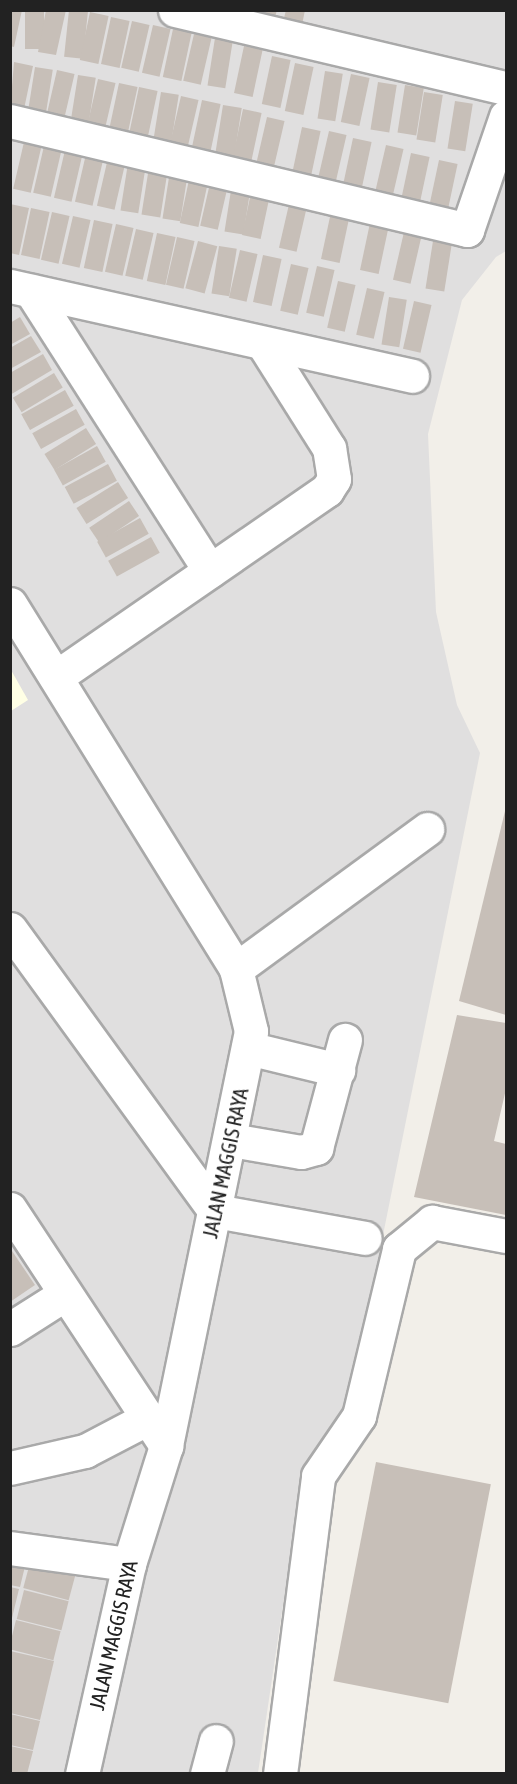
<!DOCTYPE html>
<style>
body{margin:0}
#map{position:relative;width:517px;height:1784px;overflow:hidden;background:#f2efe9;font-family:"Asap Condensed",sans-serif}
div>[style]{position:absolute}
.residential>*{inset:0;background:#e0dfdf}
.education>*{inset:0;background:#ffffe5}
.building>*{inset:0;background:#c7bfb8;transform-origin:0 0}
.roads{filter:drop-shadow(2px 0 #a9a9a9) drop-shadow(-2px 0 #a9a9a9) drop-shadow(0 2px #a9a9a9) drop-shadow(0 -2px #a9a9a9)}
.minor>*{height:33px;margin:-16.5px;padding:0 16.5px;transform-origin:16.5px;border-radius:16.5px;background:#fff}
span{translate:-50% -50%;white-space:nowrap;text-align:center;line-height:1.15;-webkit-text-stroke:4.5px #fff;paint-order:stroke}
.street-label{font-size:21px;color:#222}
.frame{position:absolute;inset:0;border:12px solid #222;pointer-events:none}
</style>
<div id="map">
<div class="residential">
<i style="clip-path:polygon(11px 11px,506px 11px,506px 251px,496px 257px,462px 300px,428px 434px,436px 612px,457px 705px,480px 753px,348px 1409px,304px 1464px,258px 1773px,11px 1774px)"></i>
</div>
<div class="education">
<i style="clip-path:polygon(11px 670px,28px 700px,11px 711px,10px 711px)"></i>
</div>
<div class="building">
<i style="clip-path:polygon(10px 10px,22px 10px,14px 47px,10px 46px)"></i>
<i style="left:25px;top:10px;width:19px;height:39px"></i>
<i style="clip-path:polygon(46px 10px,66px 10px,56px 55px,38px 52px)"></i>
<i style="left:69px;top:10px;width:19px;height:47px;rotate:6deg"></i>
<i style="clip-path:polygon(258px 10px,277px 10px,275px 17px)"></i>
<i style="clip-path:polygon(286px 10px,305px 10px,302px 25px,283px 22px)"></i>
<i style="left:90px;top:12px;width:19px;height:49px;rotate:12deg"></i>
<i style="left:111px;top:17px;width:19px;height:48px;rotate:12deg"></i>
<i style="left:132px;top:21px;width:18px;height:48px;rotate:13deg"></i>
<i style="left:153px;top:25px;width:18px;height:49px;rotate:13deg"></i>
<i style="left:173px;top:29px;width:19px;height:49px;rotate:12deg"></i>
<i style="left:194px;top:34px;width:18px;height:48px;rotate:13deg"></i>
<i style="left:215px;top:38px;width:18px;height:48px;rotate:9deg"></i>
<i style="left:244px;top:46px;width:19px;height:48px;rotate:12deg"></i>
<i style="left:272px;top:56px;width:19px;height:49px;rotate:12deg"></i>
<i style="clip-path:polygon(14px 62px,33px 66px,23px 114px,10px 111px)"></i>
<i style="left:295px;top:63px;width:19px;height:49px;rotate:12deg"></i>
<i style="left:35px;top:67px;width:18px;height:48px;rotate:9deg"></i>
<i style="left:57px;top:70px;width:18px;height:49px;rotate:13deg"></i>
<i style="left:325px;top:71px;width:18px;height:48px;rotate:9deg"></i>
<i style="left:351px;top:74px;width:19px;height:49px;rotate:12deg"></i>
<i style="left:78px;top:75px;width:18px;height:48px;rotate:9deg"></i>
<i style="left:98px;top:79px;width:18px;height:48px;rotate:13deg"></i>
<i style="left:378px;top:82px;width:19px;height:48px;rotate:9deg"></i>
<i style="left:119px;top:83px;width:19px;height:48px;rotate:12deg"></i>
<i style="left:405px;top:85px;width:19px;height:48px;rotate:9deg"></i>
<i style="left:139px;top:87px;width:19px;height:49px;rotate:12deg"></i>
<i style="left:161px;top:92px;width:18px;height:48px;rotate:9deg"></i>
<i style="left:424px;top:92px;width:19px;height:48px;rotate:9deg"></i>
<i style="left:181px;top:96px;width:18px;height:48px;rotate:13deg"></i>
<i style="left:202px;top:100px;width:19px;height:48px;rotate:12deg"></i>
<i style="left:455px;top:101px;width:18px;height:48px;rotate:9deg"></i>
<i style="left:223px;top:105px;width:19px;height:48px;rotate:9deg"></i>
<i style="left:243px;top:109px;width:19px;height:48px;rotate:12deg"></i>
<i style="left:267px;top:117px;width:18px;height:49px;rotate:13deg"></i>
<i style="left:302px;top:127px;width:19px;height:48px;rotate:12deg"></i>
<i style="left:329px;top:131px;width:18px;height:49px;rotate:13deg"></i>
<i style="left:353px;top:138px;width:19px;height:49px;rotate:12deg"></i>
<i style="left:24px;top:142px;width:18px;height:48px;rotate:13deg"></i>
<i style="left:386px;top:145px;width:18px;height:48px;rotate:13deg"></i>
<i style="left:44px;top:146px;width:18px;height:48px;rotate:13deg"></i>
<i style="left:65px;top:150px;width:18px;height:49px;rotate:13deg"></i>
<i style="left:411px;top:153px;width:19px;height:48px;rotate:12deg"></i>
<i style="left:86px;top:154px;width:18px;height:49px;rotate:13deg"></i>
<i style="left:108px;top:158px;width:18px;height:49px;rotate:13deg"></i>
<i style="left:439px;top:160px;width:19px;height:48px;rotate:12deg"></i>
<i style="left:128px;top:163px;width:18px;height:48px;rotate:9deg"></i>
<i style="left:149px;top:167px;width:19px;height:48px;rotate:9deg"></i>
<i style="left:170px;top:171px;width:18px;height:48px;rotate:9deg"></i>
<i style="left:190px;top:175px;width:19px;height:49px;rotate:12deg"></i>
<i style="left:211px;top:179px;width:18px;height:48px;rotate:13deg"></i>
<i style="left:232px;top:184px;width:19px;height:48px;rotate:9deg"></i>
<i style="left:252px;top:188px;width:19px;height:48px;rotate:12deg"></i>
<i style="left:290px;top:200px;width:18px;height:49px;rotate:13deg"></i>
<i style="clip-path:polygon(10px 204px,29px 208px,19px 255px,10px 253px)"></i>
<i style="left:31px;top:208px;width:19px;height:48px;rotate:12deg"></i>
<i style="left:52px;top:212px;width:18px;height:49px;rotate:13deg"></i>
<i style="left:331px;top:212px;width:19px;height:48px;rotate:12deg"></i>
<i style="left:73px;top:216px;width:18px;height:49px;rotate:13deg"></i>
<i style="left:94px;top:220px;width:19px;height:49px;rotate:12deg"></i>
<i style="left:370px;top:223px;width:19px;height:48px;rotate:12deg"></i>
<i style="left:116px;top:224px;width:18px;height:49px;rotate:13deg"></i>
<i style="left:136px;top:229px;width:18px;height:48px;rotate:13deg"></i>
<i style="left:404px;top:232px;width:18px;height:49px;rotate:13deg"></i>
<i style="left:157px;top:233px;width:19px;height:49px;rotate:12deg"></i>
<i style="left:177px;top:237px;width:18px;height:49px;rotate:13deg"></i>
<i style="left:198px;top:241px;width:20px;height:49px;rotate:15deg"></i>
<i style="left:433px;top:241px;width:19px;height:48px;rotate:9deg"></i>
<i style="left:219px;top:246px;width:18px;height:48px;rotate:9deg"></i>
<i style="left:240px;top:250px;width:18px;height:49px;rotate:13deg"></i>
<i style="left:263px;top:255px;width:19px;height:48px;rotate:12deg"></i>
<i style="left:291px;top:264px;width:18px;height:48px;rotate:13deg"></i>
<i style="left:317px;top:266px;width:18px;height:48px;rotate:13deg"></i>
<i style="left:338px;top:281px;width:18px;height:48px;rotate:13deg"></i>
<i style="left:367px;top:288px;width:18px;height:48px;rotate:13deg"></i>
<i style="left:389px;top:297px;width:18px;height:48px;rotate:9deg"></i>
<i style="left:414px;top:301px;width:18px;height:49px;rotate:13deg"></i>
<i style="clip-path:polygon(20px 317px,30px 334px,10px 345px,10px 323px)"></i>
<i style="clip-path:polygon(31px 336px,41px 352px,10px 369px,10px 348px)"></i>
<i style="clip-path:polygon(43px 354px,52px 370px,10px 395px,10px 373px)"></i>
<i style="left:54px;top:373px;width:17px;height:48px;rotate:59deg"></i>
<i style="left:65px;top:390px;width:18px;height:50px;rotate:61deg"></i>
<i style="left:76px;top:409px;width:18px;height:50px;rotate:61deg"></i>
<i style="left:86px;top:428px;width:19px;height:49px;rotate:58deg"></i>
<i style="left:97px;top:446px;width:18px;height:49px;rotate:61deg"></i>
<i style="left:108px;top:464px;width:19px;height:49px;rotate:62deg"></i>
<i style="left:118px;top:482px;width:19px;height:49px;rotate:58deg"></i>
<i style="left:129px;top:501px;width:18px;height:48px;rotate:56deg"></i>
<i style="left:140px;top:518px;width:18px;height:49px;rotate:61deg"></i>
<i style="left:151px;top:537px;width:18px;height:49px;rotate:61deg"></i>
<i style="clip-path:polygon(506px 807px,506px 1015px,459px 1001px)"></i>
<i style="clip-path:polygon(457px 1015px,506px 1023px,506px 1089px,494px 1141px,506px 1144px,506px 1215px,414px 1197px)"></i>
<i style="clip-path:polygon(10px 1248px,35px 1285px,10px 1302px)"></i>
<i style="left:376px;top:1462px;width:117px;height:223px;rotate:11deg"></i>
<i style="clip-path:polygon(10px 1554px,27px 1558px,20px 1587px,10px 1585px)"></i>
<i style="left:31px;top:1559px;width:47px;height:30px;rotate:15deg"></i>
<i style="clip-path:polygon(10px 1587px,19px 1589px,12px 1618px,10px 1617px)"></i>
<i style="left:24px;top:1590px;width:46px;height:30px;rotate:14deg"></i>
<i style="left:16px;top:1620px;width:46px;height:30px;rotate:14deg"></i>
<i style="clip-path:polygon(10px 1651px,54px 1661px,40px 1720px,10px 1713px)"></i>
<i style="clip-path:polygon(10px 1714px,40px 1721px,33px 1750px,10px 1745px)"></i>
<i style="clip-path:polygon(10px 1746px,33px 1751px,27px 1774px,10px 1774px)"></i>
</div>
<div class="roads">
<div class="minor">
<i style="left:175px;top:10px;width:340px;rotate:13.3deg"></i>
<i style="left:10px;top:121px;width:470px;rotate:13.4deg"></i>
<i style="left:467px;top:230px;width:120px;rotate:-71.1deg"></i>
<i style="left:10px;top:286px;width:412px;rotate:12.6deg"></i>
<i style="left:31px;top:291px;width:332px;rotate:57.4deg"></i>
<i style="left:10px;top:604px;width:429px;rotate:58.2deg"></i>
<i style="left:236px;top:969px;width:64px;rotate:76.4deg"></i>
<i style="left:251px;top:1031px;width:424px;rotate:101.6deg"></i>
<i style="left:166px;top:1446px;width:124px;rotate:107.4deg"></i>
<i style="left:129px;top:1564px;width:215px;rotate:102.6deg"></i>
<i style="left:56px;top:677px;width:329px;rotate:-34.6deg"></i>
<i style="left:327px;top:490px;width:13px;rotate:-58deg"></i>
<i style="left:334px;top:479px;width:31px;rotate:-99deg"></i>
<i style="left:329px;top:448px;width:122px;rotate:-122.3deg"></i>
<i style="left:10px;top:929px;width:349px;rotate:54deg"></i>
<i style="left:215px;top:1211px;width:152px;rotate:10.2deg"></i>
<i style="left:236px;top:969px;width:237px;rotate:-36.2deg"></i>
<i style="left:248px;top:1048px;width:93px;rotate:13.7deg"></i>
<i style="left:231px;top:1140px;width:71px;rotate:9.7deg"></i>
<i style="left:301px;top:1152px;width:16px;rotate:-15deg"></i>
<i style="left:316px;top:1148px;width:112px;rotate:-75deg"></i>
<i style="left:10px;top:1209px;width:284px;rotate:56.6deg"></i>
<i style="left:10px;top:1329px;width:65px;rotate:-32.5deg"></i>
<i style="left:10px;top:1468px;width:77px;rotate:-12.8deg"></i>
<i style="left:85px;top:1451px;width:71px;rotate:-27.6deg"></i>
<i style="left:10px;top:1548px;width:120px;rotate:7.7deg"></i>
<i style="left:207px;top:1774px;width:34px;rotate:-75deg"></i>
<i style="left:280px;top:1774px;width:300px;rotate:-82.7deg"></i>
<i style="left:318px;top:1476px;width:73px;rotate:-55.7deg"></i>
<i style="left:359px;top:1416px;width:172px;rotate:-76.5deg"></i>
<i style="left:399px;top:1249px;width:43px;rotate:-39.3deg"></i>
<i style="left:432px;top:1222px;width:75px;rotate:10.7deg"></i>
</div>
</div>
<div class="street-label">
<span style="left:225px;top:1163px;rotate:-78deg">JALAN MAGGIS RAYA</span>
<span style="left:113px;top:1635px;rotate:-77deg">JALAN MAGGIS RAYA</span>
</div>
<div class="frame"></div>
</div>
